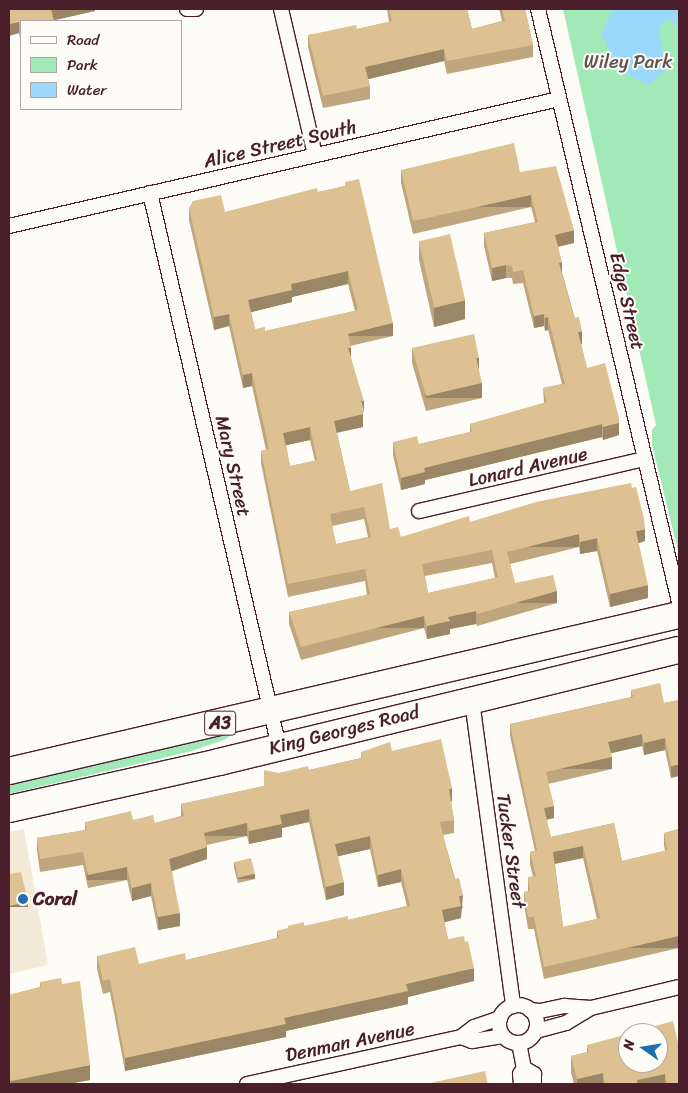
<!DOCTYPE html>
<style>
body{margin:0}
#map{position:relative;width:688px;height:1093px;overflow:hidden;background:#fdfcf7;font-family:Sriracha,sans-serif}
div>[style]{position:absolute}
.built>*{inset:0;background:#f4ead9}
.green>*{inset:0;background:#a1eab7}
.water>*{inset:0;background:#9bd8fc}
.roads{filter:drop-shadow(1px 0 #4a1f2b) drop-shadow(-1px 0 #4a1f2b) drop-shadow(0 1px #4a1f2b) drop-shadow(0 -1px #4a1f2b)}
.street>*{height:14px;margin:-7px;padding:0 7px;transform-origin:7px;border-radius:7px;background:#fdfcf7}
.street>.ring{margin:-7px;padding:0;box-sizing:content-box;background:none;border:14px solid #fdfcf7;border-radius:50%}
.highway>*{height:26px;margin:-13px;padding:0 13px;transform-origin:13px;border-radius:13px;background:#fdfcf7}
.wall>*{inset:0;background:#bfa67e}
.shaded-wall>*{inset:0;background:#9b8766;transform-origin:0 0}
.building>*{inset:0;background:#dec192;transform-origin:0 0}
.dots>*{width:14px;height:14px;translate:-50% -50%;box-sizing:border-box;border:2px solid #fdfcf7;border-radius:50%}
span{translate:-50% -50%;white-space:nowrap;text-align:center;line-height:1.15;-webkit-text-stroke:4px #fdfcf7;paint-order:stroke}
.shield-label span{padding:1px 4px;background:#fdfcf7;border:1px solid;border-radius:4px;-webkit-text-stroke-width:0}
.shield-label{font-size:18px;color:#4a1f2b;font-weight:700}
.park-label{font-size:19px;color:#60524e}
.street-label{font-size:19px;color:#4a1f2b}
.poi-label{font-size:19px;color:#4a1f2b;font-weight:700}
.left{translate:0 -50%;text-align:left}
.frame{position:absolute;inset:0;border:10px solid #4a1f2b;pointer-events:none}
.legend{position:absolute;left:20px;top:20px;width:162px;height:90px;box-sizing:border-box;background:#fdfcf7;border:1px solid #b5a4a5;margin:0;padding:6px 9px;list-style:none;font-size:15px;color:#4a1f2b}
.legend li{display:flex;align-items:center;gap:10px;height:25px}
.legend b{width:25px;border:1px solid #b5a4a5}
.north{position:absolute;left:618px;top:1023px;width:50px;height:50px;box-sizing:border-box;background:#fdfcf7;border:1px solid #b5a4a5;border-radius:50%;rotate:283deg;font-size:14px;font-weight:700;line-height:20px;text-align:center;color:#4a1f2b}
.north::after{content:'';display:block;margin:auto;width:18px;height:22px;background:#1f6fb2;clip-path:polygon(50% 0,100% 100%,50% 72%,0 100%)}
</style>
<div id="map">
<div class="built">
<i style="clip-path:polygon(24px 829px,48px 965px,9px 974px,9px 832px)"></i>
</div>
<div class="green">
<i style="clip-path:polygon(563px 9px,679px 9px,679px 555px,652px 445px,652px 430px,656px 425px)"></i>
<i style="clip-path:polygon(238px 730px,224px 740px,188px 752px,9px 794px,9px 782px)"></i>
</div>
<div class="water">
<i style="clip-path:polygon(613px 9px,679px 9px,679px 29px,670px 18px,659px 26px,662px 51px,672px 56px,672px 64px,649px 85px,620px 71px,601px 34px)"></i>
</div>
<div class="roads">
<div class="street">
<i style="left:187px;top:9px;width:9px"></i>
<i style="left:281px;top:9px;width:150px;rotate:76.9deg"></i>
<i style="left:538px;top:9px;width:610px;rotate:76.62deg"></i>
<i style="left:150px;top:193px;width:569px;rotate:76.89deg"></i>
<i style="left:9px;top:226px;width:564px;rotate:-13deg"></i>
<i style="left:419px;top:511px;width:232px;rotate:-13deg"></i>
<i style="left:472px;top:701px;width:308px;rotate:82.3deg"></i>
<i class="ring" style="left:499px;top:1005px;width:24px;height:24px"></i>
<i style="left:530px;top:1010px;width:10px;rotate:6deg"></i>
<i style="left:540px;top:1011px;width:25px;rotate:-12deg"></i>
<i style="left:564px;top:1006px;width:27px;rotate:4deg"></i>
<i style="left:591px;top:1008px;width:90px;rotate:-13.4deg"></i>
<i style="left:536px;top:1031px;width:31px;rotate:-15deg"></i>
<i style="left:566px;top:1023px;width:29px;rotate:-31deg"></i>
<i style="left:461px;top:1037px;width:12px;rotate:20deg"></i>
<i style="left:472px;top:1041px;width:31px;rotate:-9deg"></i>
<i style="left:519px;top:1043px;width:25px;rotate:79deg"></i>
<i style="left:524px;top:1068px;width:12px;rotate:31deg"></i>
<i style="left:534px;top:1074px;width:10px;rotate:90deg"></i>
<i style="left:247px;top:1084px;width:219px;rotate:-12.4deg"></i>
<i style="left:461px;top:1037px;width:16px;rotate:-38deg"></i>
<i style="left:474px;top:1027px;width:28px;rotate:-19deg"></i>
<i style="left:521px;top:1084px;width:10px;rotate:-96deg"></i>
<i style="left:520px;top:1074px;width:7px;rotate:-56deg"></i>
</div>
<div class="highway">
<i style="left:9px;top:771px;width:688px;rotate:-13.11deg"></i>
<i style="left:9px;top:809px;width:215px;rotate:-12.6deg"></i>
<i style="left:219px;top:762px;width:473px;rotate:-13.7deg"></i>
</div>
</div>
<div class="wall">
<i style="clip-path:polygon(9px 9px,95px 9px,95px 11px,53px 20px,21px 21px,21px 44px,19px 33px,9px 36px)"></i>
<i style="clip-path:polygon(387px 9px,467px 9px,472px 29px,502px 21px,499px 9px,525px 9px,533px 45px,533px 57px,447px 74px,444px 61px,368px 79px,370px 86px,370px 99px,323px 108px,308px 47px,308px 35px,357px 29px,389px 22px)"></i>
<i style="clip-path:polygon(401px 170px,520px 172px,574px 243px,558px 247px,562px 272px,582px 344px,581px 344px,587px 368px,619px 431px,619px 435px,603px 440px,602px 437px,425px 480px,425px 484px,401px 490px,393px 455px,393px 442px,419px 444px,470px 432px,470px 424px,544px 403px,543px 388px,562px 384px,548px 330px,545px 331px,544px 326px,534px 328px,523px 283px,513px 284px,512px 278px,506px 278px,492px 281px,484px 246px,484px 233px,535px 222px,531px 207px,413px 234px,401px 183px)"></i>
<i style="clip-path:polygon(evenodd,345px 182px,393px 336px,350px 346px,351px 358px,363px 413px,363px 427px,337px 433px,350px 491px,390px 529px,401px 537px,470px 522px,645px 541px,638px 543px,648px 598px,610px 607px,597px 551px,580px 554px,579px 547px,510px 564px,515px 583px,557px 603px,477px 626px,476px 624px,450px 629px,450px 634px,427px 639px,424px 628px,301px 660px,289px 624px,289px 612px,367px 595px,365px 581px,288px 597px,261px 463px,261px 451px,266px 450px,252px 386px,243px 388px,229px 326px,214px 330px,189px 220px,189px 208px,225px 212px,318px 192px,345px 186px,345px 182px,348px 284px,355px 311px,265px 331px,255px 329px,251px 312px,292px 302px,292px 297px,348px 284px,345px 182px,310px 440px,315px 461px,290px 466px,286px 445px,310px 440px,345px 182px,364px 519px,368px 537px,336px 544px,332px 526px,364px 519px,345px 182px,492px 563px,495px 578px,428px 593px,425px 576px,492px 563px)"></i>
<i style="clip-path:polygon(419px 241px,465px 319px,434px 327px,419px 260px)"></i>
<i style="clip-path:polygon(412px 348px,479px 371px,482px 398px,426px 411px,412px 363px)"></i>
<i style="clip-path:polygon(evenodd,631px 690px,664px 703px,679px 700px,671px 778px,665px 750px,644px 755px,642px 746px,611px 753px,612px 769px,548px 784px,554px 818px,546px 820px,551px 837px,614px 823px,622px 861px,665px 851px,664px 845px,664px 833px,679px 829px,679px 948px,544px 979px,534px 929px,528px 929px,524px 904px,524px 892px,528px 891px,528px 877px,533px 877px,530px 864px,530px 852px,535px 851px,510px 736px,510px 724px,631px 697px,631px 690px,583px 858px,597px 919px,563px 927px,555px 864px,583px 858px)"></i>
<i style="clip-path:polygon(392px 751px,452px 801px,451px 802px,454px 820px,454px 833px,443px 835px,463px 908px,461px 909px,461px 918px,444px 922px,448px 939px,474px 981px,408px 997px,408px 1004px,286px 1031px,286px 1037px,125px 1071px,110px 992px,103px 994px,97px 969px,97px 956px,139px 964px,186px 960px,277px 938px,277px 931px,288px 929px,288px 926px,304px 926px,348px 920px,407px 906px,401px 882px,378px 887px,370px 849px,338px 856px,344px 895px,326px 900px,309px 822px,282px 828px,282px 837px,249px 844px,247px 836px,207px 845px,207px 859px,172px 871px,180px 926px,158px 930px,151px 896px,132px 901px,127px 880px,88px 888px,83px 865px,40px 872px,37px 851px,37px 838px,85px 830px,85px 822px,133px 820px,155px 823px,181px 816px,181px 804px,264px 786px,279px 773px,309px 770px,361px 758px,361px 752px)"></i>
<i style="clip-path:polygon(234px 862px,255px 879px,238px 883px,234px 868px)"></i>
<i style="clip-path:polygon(40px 982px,62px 984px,90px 1080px,68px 1084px,9px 1084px,9px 995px,40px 987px)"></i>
<i style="clip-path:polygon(587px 1045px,658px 1063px,679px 1084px,574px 1084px,571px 1073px,571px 1056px,587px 1052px)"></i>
</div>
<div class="shaded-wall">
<i style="clip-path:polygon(51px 9px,95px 9px,95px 11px,51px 21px)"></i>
<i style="clip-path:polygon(19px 22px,19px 33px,9px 36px,9px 24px)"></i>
<i style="clip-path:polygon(444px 49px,444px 61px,365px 80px,365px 67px)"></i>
<i style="left:531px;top:195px;width:12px;height:121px;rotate:90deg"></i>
<i style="clip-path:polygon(574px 230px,574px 243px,555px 247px,555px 235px)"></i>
<i style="clip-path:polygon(562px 262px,562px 274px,559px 263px)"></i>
<i style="clip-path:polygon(506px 265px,506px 278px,492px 281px,492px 268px)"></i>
<i style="clip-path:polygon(348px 271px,348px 284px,292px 297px,292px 302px,248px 313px,248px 300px,291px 284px)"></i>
<i style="clip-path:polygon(465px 300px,465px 319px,434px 327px,434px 308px)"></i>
<i style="clip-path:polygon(229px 314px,229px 326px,214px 330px,214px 317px)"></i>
<i style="clip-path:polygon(544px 314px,544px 326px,534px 328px,534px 316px)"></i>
<i style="clip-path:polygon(548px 317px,548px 330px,545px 331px,545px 318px)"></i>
<i style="left:393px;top:323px;width:13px;height:46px;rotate:90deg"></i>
<i style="clip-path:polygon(582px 331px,582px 344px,578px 345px,578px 332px)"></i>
<i style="clip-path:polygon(348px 348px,351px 348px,351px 360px)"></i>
<i style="clip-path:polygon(476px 358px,479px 358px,479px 372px)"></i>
<i style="clip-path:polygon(252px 373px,252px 386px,243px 388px,243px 375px)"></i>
<i style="left:482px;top:383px;width:15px;height:57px;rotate:90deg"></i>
<i style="clip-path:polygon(361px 401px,364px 401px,364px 413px)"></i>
<i style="clip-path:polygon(363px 414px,363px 427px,334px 433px,334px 421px)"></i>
<i style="clip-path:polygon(619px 418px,619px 435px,603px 440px,603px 427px)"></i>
<i style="clip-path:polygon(602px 424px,602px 437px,425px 480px,425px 484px,401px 490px,401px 478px,424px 468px)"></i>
<i style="clip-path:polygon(310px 427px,310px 440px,283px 446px,283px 433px)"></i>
<i style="clip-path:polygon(645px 529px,645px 541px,636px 544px,636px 531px)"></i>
<i style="left:579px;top:534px;width:13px;height:74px;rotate:90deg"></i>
<i style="clip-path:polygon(597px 538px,597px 551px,580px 554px,580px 542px)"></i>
<i style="clip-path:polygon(648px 585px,648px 598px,610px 607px,610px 594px)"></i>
<i style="left:557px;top:591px;width:12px;height:83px;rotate:90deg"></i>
<i style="clip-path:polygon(476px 611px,476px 624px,450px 629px,450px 634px,427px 639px,427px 626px,448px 617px)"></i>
<i style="left:424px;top:616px;width:12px;height:127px;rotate:90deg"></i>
<i style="clip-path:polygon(642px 734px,642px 746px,608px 754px,608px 742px)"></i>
<i style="clip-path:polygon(665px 738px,665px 750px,644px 755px,644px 743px)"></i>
<i style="left:612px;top:757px;width:12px;height:68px;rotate:90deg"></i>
<i style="clip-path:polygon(679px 764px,679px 776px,671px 778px,671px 766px)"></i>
<i style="clip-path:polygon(452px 788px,452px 801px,449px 802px,449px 789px)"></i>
<i style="clip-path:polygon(554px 806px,554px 818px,544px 820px,544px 808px)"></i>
<i style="clip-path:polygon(309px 809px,309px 822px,282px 828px,282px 837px,249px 844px,249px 831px,280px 815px)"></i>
<i style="left:247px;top:823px;width:13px;height:44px;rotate:90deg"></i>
<i style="clip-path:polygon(370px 836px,370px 849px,335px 857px,335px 844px)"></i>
<i style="clip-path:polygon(583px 846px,583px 858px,553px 864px,553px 852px)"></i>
<i style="clip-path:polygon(207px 847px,207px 859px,169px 872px,169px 859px)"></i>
<i style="left:127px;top:867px;width:13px;height:40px;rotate:90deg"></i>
<i style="clip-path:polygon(401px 869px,401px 882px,378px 887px,378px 875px)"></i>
<i style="left:255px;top:874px;width:5px;height:17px;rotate:90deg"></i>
<i style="clip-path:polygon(344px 882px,344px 895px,326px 900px,326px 887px)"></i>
<i style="clip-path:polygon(151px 883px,151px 896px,132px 901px,132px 888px)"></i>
<i style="clip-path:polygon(463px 895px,461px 918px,442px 923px,442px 910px,459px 896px)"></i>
<i style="left:28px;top:902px;width:5px;height:19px;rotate:90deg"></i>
<i style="clip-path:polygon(180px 913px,180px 926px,158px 930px,158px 917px)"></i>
<i style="left:679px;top:936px;width:12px;height:139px;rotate:90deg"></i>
<i style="clip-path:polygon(474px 968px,474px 981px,408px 997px,408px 1004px,286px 1031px,286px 1037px,125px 1071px,125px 1058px,284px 1018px,406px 984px)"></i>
<i style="clip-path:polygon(90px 1065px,90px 1080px,68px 1084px,11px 1084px,11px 1081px)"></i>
<i style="clip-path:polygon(603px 1073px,603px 1084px,577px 1084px,577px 1079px)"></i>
<i style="clip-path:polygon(665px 1074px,665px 1084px,637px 1084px,637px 1080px)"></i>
</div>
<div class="building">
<i style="clip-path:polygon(9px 9px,52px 9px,51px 9px,54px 21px,21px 21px,21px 32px,19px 22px,9px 24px)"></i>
<i style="clip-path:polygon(389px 9px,467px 9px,472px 29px,505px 21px,502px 9px,525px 9px,533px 45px,447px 61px,444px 49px,365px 67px,370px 86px,323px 96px,308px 35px,356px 25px,357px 29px,392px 21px)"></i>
<i style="clip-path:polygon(514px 143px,520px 172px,556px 166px,574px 230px,555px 235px,562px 262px,559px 263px,574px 318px,579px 317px,582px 331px,578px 332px,587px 368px,605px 363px,619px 418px,619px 423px,603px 427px,602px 424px,424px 468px,425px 472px,401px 478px,393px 442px,417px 436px,419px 444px,472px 432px,470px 424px,547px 402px,543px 388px,565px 384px,548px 317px,545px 318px,544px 314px,534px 316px,523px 270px,513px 272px,512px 266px,506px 265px,492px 268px,484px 233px,538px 222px,531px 195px,413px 221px,401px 170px)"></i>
<i style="clip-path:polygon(evenodd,359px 179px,393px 323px,348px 334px,351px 348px,348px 348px,364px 401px,361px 401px,363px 414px,334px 421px,350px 491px,382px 483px,390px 529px,398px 527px,401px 537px,469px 516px,470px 522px,536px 502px,631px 483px,632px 488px,636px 487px,644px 519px,645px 529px,636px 531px,648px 585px,610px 594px,597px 538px,580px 542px,579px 534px,507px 552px,515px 583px,553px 575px,557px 591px,477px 614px,476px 611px,448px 617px,450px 621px,427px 626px,424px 616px,301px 647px,289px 612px,370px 594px,365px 569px,288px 584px,261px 451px,269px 449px,252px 373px,243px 375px,229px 314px,214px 317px,189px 208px,193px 201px,221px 195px,225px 212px,317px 188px,318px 192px,346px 186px,345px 182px,359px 179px,348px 271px,358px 310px,265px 331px,265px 327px,255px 329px,248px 300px,292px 290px,291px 284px,348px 271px,359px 179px,310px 427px,317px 460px,290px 466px,283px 433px,310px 427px,359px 179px,364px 507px,371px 537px,336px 544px,330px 514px,364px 507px,359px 179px,492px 550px,498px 577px,428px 593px,422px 564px,492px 550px)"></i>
<i style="left:450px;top:234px;width:68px;height:32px;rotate:77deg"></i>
<i style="clip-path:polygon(474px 334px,479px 358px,476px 358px,482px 383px,426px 396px,412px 348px)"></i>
<i style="clip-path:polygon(evenodd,660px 683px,664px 703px,679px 700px,679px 764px,671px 766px,665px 738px,644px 743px,642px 734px,608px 742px,612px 757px,546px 772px,554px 806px,544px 808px,551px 837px,614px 823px,622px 861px,667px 850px,664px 833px,679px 829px,679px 936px,544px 967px,534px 917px,528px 917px,524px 892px,530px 891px,528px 877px,536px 876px,530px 852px,537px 850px,510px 724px,633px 697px,631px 690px,660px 683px,583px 846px,600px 918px,563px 927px,553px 852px,583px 846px)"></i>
<i style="clip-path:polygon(441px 739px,452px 788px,449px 789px,454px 820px,440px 822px,454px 879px,459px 878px,463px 895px,459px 896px,461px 906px,442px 910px,448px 939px,464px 936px,465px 942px,468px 941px,474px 968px,406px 984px,408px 991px,284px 1018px,286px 1024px,125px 1058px,110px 979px,103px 981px,97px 956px,135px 947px,139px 964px,185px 953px,186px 960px,279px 938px,277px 931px,288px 928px,288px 926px,304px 922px,304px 926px,348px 916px,348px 920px,410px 906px,401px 869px,378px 875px,370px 836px,335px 844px,344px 882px,326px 887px,309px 809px,280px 815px,282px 824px,249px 831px,247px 823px,204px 833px,207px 847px,169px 859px,180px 913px,158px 917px,151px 883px,132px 888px,127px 867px,88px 875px,83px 852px,40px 859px,37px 838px,87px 830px,85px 822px,131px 811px,133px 820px,153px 815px,155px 823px,184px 816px,181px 804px,264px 786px,264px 770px,279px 773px,308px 766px,309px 770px,362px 758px,361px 752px,390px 742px,392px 751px)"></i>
<i style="left:251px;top:858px;width:16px;height:17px;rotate:76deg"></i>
<i style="clip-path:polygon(21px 872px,28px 902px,9px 906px,9px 874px)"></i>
<i style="clip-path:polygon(61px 978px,62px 984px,80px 981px,90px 1065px,11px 1081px,9px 1074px,9px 995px,41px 987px,40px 982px)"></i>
<i style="clip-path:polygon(673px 1021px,679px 1047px,679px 1082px,671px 1084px,667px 1084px,665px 1074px,637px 1080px,638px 1084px,605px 1084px,603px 1073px,577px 1079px,571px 1056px,589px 1052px,587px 1045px,628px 1034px,628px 1063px,658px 1063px,658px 1033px,630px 1033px)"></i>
<i style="clip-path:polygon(485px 1071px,488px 1084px,426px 1084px)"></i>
</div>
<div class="dots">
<i style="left:23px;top:899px;background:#1f6fb2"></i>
</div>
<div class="shield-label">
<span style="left:220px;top:723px">A3</span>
</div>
<div class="park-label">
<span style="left:628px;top:62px">Wiley Park</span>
</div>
<div class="street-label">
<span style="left:280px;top:144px;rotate:-13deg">Alice Street South</span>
<span style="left:627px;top:301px;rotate:77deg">Edge Street</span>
<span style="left:233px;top:466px;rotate:77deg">Mary Street</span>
<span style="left:528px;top:467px;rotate:-13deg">Lonard Avenue</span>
<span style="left:344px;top:730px;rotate:-14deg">King Georges Road</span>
<span style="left:511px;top:851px;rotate:82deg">Tucker Street</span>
<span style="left:350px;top:1042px;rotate:-12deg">Denman Avenue</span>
</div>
<div class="poi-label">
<span class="left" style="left:33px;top:899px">Coral</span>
</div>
<div class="frame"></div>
<ul class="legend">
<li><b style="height:6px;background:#fdfcf7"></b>Road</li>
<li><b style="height:14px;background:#a1eab7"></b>Park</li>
<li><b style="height:14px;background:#9bd8fc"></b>Water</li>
</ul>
<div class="north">N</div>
</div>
